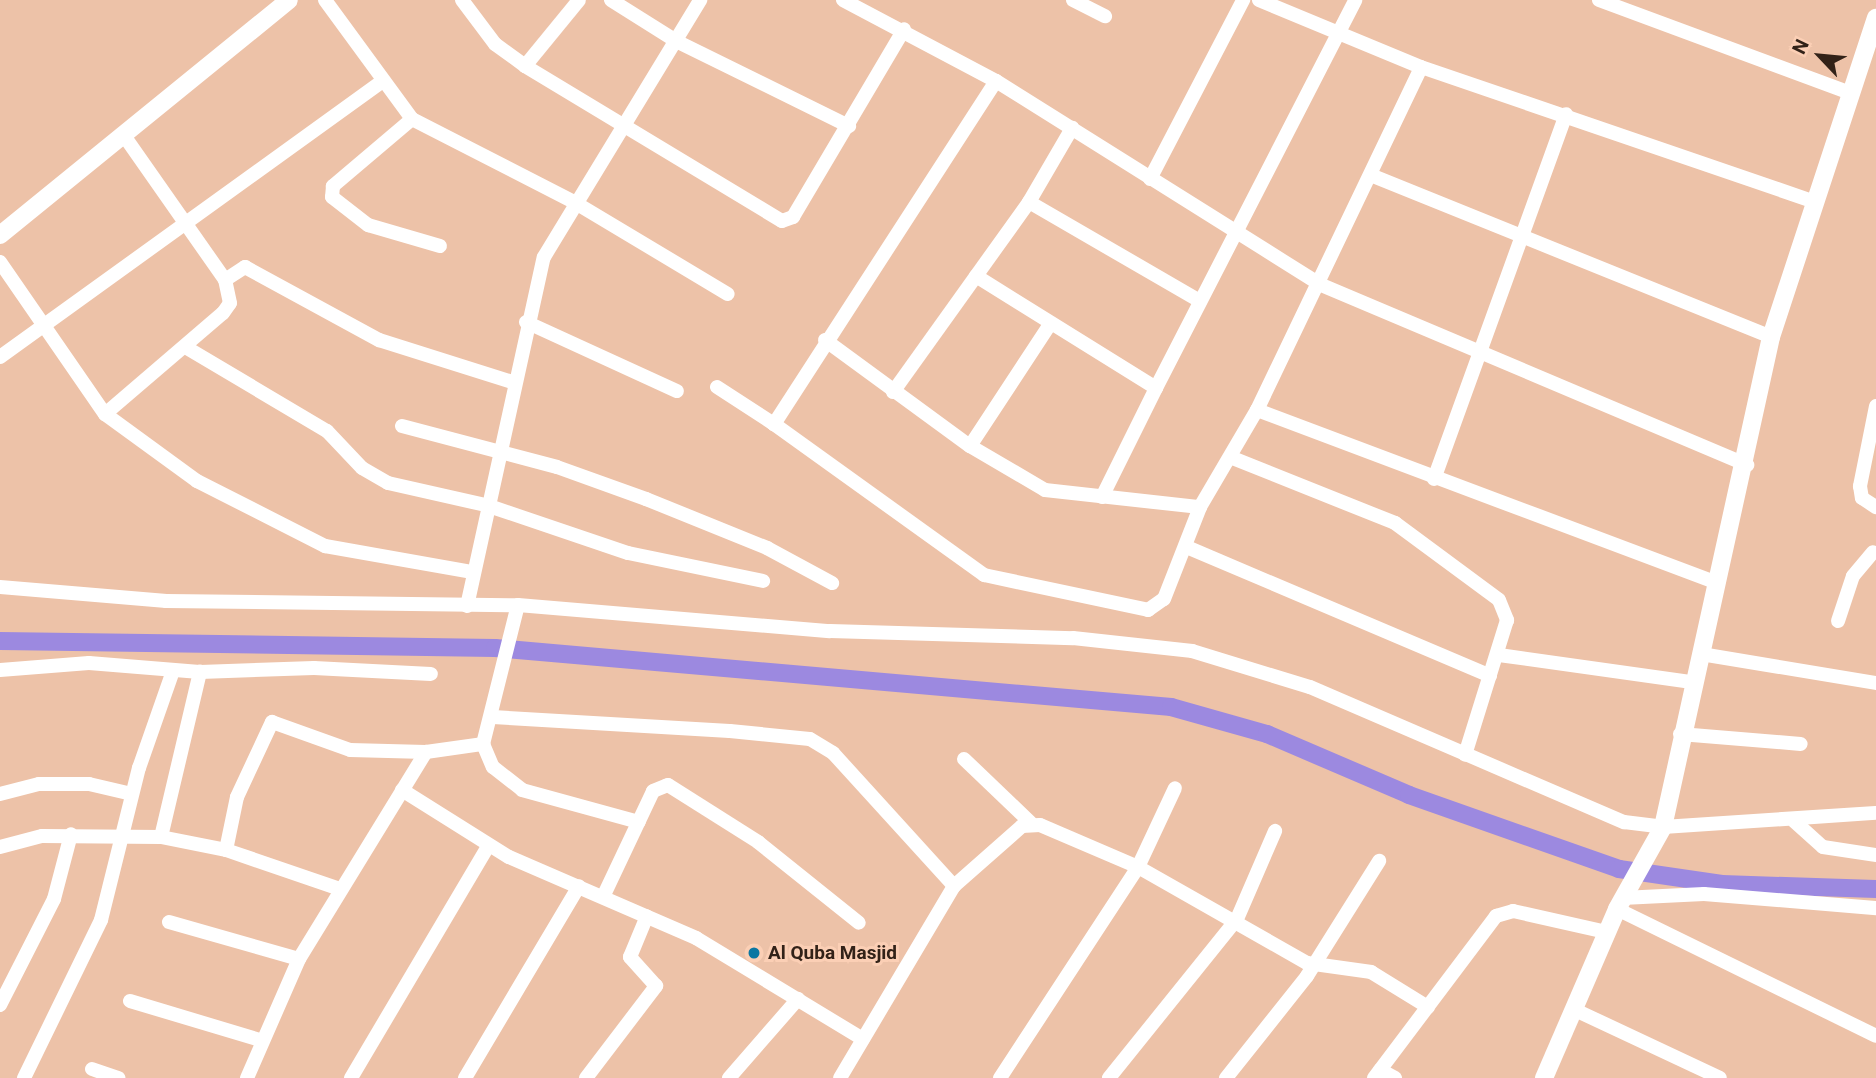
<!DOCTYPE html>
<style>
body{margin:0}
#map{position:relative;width:1876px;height:1078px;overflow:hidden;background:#edc2a8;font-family:Roboto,sans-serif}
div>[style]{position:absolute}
.canal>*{height:18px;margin:-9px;padding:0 9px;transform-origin:9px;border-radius:9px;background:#9c89e0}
.minor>*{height:14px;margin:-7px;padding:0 7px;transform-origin:7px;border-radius:7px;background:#fff}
.tertiary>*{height:18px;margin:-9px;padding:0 9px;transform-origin:9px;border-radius:9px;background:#fff}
.dots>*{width:19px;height:19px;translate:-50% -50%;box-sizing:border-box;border:4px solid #fbcfb5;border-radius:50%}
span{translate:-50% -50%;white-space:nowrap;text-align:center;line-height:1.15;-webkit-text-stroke:6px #fbcfb5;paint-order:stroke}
.poi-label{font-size:19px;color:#322218;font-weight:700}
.left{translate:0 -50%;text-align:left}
.north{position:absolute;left:1785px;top:21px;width:70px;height:70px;-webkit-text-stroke:5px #fbcfb5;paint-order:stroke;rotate:296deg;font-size:19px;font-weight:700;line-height:28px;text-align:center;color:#322218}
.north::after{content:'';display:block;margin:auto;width:24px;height:32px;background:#322218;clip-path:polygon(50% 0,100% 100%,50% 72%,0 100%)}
</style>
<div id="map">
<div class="canal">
<i style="left:0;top:641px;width:495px;rotate:0.8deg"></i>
<i style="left:495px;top:648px;width:679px;rotate:4.99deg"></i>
<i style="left:1171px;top:707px;width:100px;rotate:15.7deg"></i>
<i style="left:1267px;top:734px;width:155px;rotate:23.2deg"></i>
<i style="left:1409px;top:795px;width:223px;rotate:19.4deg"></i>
<i style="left:1619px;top:869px;width:104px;rotate:8.3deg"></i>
<i style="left:1722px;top:884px;width:154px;rotate:1.9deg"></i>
</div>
<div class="minor">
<i style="left:325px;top:0;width:147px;rotate:53.8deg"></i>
<i style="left:412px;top:119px;width:182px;rotate:27.1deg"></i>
<i style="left:574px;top:202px;width:179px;rotate:30.9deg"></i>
<i style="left:462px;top:0;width:55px;rotate:53.1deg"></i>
<i style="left:495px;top:44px;width:37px;rotate:36deg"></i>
<i style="left:525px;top:66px;width:300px;rotate:31.1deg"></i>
<i style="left:782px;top:221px;width:12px;rotate:-20deg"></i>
<i style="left:793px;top:217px;width:218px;rotate:-59.4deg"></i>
<i style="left:611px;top:0;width:77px;rotate:32.2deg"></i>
<i style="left:676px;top:41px;width:193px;rotate:26.2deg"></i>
<i style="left:843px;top:0;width:173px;rotate:27.9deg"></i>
<i style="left:996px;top:81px;width:381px;rotate:32.1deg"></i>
<i style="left:1319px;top:284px;width:465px;rotate:22.9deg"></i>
<i style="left:1073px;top:0;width:36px;rotate:27deg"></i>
<i style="left:1259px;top:0;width:175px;rotate:22.5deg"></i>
<i style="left:1421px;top:67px;width:413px;rotate:18.9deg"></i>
<i style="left:1599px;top:0;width:269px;rotate:20.3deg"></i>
<i style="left:525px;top:66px;width:85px;rotate:-50.7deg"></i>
<i style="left:996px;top:81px;width:409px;rotate:122.9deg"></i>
<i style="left:774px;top:424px;width:259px;rotate:35.7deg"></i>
<i style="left:984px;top:575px;width:168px;rotate:12deg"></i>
<i style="left:1148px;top:610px;width:19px;rotate:-35deg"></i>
<i style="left:1164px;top:599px;width:99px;rotate:-68.6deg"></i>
<i style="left:1200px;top:507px;width:113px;rotate:-59.6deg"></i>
<i style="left:1257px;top:410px;width:380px;rotate:-64.4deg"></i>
<i style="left:412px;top:119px;width:104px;rotate:139.7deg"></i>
<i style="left:333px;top:186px;width:11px;rotate:95deg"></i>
<i style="left:332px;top:197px;width:46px;rotate:37.9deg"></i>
<i style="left:368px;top:225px;width:75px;rotate:16.3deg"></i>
<i style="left:125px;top:137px;width:174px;rotate:55deg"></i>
<i style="left:1373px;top:176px;width:429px;rotate:22deg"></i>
<i style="left:1150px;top:179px;width:202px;rotate:-62.5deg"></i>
<i style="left:1029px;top:202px;width:195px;rotate:30.1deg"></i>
<i style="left:0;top:262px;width:185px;rotate:55.4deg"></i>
<i style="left:105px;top:414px;width:114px;rotate:36.1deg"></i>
<i style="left:197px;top:481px;width:144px;rotate:26.9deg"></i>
<i style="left:325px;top:546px;width:150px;rotate:10deg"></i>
<i style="left:976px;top:276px;width:212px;rotate:31.9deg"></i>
<i style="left:1156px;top:388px;width:436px;rotate:-62.8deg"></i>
<i style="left:526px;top:322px;width:166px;rotate:24.6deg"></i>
<i style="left:825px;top:340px;width:180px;rotate:36.2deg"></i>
<i style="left:970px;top:446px;width:87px;rotate:30.4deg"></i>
<i style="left:1045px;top:490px;width:156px;rotate:6.3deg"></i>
<i style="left:187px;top:348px;width:163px;rotate:30.7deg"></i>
<i style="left:327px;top:431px;width:51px;rotate:46.6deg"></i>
<i style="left:362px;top:468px;width:30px;rotate:30deg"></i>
<i style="left:388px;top:483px;width:100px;rotate:12.7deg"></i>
<i style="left:486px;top:505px;width:150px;rotate:18.7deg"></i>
<i style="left:628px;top:553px;width:138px;rotate:11.7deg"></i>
<i style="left:0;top:357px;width:468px;rotate:-35.8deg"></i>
<i style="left:717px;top:387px;width:68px;rotate:33deg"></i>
<i style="left:893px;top:392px;width:234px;rotate:-54.4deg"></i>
<i style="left:1029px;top:202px;width:86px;rotate:-59.8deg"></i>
<i style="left:1876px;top:406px;width:82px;rotate:101.3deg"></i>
<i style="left:1860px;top:486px;width:12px;rotate:81deg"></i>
<i style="left:1862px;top:498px;width:17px;rotate:33deg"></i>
<i style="left:1257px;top:410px;width:489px;rotate:20.6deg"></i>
<i style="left:105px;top:414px;width:155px;rotate:-40.6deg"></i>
<i style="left:223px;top:313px;width:12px;rotate:-55deg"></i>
<i style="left:230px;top:303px;width:24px;rotate:-102deg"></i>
<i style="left:225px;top:280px;width:24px;rotate:-33deg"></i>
<i style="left:245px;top:267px;width:153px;rotate:28.6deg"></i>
<i style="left:379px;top:340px;width:139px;rotate:17.5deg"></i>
<i style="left:402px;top:426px;width:160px;rotate:14.8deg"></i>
<i style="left:557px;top:467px;width:95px;rotate:19.8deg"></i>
<i style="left:646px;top:499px;width:131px;rotate:22deg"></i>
<i style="left:767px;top:548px;width:74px;rotate:28.3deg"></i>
<i style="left:970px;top:446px;width:146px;rotate:-56.7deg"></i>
<i style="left:1230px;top:457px;width:178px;rotate:21.8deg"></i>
<i style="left:1395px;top:523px;width:129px;rotate:36.5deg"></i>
<i style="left:1499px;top:600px;width:22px;rotate:68deg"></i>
<i style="left:1507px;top:620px;width:141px;rotate:107.3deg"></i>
<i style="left:1434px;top:479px;width:388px;rotate:-70.1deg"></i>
<i style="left:1102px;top:497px;width:122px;rotate:-63.6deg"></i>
<i style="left:1189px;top:548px;width:327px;rotate:23deg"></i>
<i style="left:0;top:587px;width:167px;rotate:4.8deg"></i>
<i style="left:166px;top:601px;width:352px;rotate:0.7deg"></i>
<i style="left:518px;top:605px;width:313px;rotate:4.8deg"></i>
<i style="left:830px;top:631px;width:243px;rotate:1.7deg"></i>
<i style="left:1073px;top:638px;width:120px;rotate:6.2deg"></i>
<i style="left:1192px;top:651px;width:123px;rotate:17deg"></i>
<i style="left:1310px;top:687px;width:342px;rotate:23.3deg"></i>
<i style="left:1624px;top:822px;width:39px;rotate:7deg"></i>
<i style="left:1663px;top:827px;width:213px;rotate:-3.8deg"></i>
<i style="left:467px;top:606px;width:357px;rotate:-77.6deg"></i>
<i style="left:544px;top:257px;width:301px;rotate:-58.7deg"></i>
<i style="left:1838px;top:621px;width:47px;rotate:-71.6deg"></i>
<i style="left:1853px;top:576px;width:31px;rotate:-50deg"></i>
<i style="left:1701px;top:654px;width:177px;rotate:9.4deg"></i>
<i style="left:1499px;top:655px;width:193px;rotate:8deg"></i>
<i style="left:0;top:670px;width:89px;rotate:-4.5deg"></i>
<i style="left:89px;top:663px;width:111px;rotate:4.6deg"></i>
<i style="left:200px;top:672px;width:114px;rotate:-2deg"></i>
<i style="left:314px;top:668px;width:117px;rotate:2.9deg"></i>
<i style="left:493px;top:717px;width:237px;rotate:3.4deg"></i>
<i style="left:730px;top:731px;width:80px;rotate:5.7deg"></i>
<i style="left:810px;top:739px;width:27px;rotate:31deg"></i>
<i style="left:833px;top:753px;width:180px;rotate:47.7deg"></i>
<i style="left:954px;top:886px;width:223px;rotate:120.7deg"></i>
<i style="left:1680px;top:734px;width:121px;rotate:4.7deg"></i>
<i style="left:483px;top:744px;width:25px;rotate:67deg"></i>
<i style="left:493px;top:767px;width:37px;rotate:38deg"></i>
<i style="left:522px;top:790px;width:121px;rotate:15.3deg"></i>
<i style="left:964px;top:759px;width:94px;rotate:43.7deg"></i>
<i style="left:402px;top:790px;width:126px;rotate:32.1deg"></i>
<i style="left:509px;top:857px;width:204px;rotate:23.4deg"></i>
<i style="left:696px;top:938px;width:195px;rotate:31.2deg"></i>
<i style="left:0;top:794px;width:40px;rotate:-14.4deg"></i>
<i style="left:39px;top:784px;width:50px"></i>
<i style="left:89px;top:784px;width:44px;rotate:13.1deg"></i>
<i style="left:1794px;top:821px;width:39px;rotate:42deg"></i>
<i style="left:1823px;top:847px;width:54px;rotate:8.6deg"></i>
<i style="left:161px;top:837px;width:170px;rotate:-76.7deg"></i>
<i style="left:0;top:847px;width:43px;rotate:-14.7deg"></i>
<i style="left:42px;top:836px;width:119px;rotate:0.5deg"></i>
<i style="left:161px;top:837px;width:66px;rotate:11.3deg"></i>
<i style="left:226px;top:850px;width:120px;rotate:18.9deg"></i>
<i style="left:226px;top:850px;width:54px;rotate:-78.3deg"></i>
<i style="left:237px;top:797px;width:83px;rotate:-65deg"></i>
<i style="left:272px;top:722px;width:83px;rotate:19.7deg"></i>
<i style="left:350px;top:750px;width:76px;rotate:1.5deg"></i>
<i style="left:426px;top:752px;width:58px;rotate:-8deg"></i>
<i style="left:483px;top:744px;width:143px;rotate:-75.9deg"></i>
<i style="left:954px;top:886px;width:91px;rotate:-41.4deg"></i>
<i style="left:1022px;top:826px;width:18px;rotate:-3deg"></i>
<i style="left:1040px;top:825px;width:107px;rotate:23.2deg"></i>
<i style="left:1138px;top:867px;width:194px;rotate:29.6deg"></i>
<i style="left:1307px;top:963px;width:65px;rotate:8deg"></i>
<i style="left:1371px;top:972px;width:67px;rotate:31.6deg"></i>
<i style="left:603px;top:897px;width:117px;rotate:-64.7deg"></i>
<i style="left:653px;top:791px;width:16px;rotate:-22deg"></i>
<i style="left:668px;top:785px;width:107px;rotate:32.3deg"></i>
<i style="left:758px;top:842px;width:129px;rotate:38.7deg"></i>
<i style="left:1622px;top:898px;width:82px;rotate:-2.8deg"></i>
<i style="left:1704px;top:894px;width:173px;rotate:4.7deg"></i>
<i style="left:1617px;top:909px;width:288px;rotate:26.1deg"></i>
<i style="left:169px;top:922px;width:135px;rotate:15.9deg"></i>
<i style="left:130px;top:1001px;width:136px;rotate:16.7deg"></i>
<i style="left:0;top:1005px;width:119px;rotate:-63deg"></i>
<i style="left:54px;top:899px;width:67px;rotate:-75.3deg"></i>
<i style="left:1573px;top:1009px;width:162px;rotate:25.1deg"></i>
<i style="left:92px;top:1069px;width:28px;rotate:19deg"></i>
<i style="left:1380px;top:1070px;width:17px;rotate:28deg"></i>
<i style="left:24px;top:1078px;width:176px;rotate:-64deg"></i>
<i style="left:101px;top:920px;width:157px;rotate:-76deg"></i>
<i style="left:139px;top:768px;width:103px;rotate:-70.7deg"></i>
<i style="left:247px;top:1078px;width:130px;rotate:-66.4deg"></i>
<i style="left:299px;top:959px;width:243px;rotate:-58.5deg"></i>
<i style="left:351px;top:1078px;width:269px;rotate:-59.4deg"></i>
<i style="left:465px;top:1078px;width:223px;rotate:-59.3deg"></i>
<i style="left:586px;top:1078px;width:116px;rotate:-52.7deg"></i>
<i style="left:656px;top:986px;width:39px;rotate:-132deg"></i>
<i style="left:630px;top:957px;width:44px;rotate:-67.5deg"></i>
<i style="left:729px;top:1078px;width:105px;rotate:-48.9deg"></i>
<i style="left:1000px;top:1078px;width:252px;rotate:-56.8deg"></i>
<i style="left:1138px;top:867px;width:87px;rotate:-64.9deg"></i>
<i style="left:1109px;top:1078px;width:204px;rotate:-51.2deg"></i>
<i style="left:1237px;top:919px;width:96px;rotate:-66.6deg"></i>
<i style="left:1226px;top:1078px;width:130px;rotate:-51.5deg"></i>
<i style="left:1307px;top:976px;width:136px;rotate:-57.9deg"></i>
<i style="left:1374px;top:1078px;width:203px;rotate:-53deg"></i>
<i style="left:1496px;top:916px;width:18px;rotate:-16deg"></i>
<i style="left:1513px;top:911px;width:95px;rotate:12.7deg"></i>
</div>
<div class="tertiary">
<i style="left:0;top:235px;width:372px;rotate:-39.1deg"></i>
<i style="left:1544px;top:1078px;width:184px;rotate:-66.6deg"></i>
<i style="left:1617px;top:909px;width:94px;rotate:-60.7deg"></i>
<i style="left:1663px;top:827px;width:502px;rotate:-77.57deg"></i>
<i style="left:1771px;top:337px;width:336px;rotate:-71.8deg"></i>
</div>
<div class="dots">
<i style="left:754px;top:953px;background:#0b77a2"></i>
</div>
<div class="poi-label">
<span class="left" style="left:768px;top:953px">Al Quba Masjid</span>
</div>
<div class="north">N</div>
</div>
